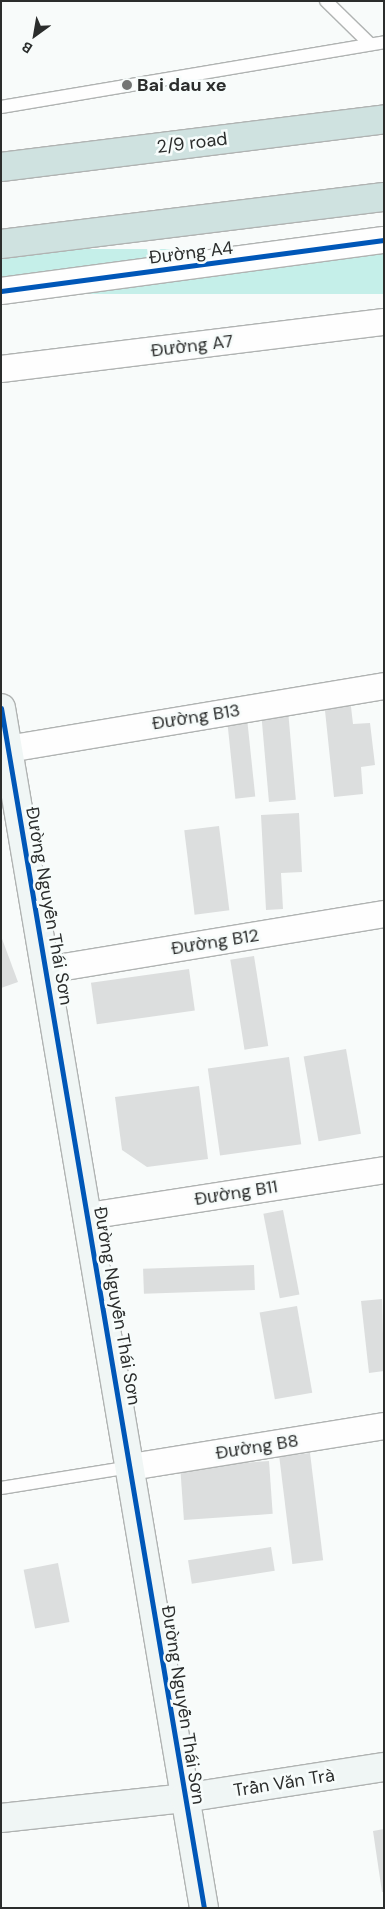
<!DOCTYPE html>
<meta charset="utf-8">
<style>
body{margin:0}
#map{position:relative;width:385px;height:1909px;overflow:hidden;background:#f8fbfa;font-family:"DM Sans",sans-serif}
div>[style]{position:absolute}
.green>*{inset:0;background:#c5efe9;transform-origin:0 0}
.building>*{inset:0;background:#dcdede;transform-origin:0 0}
.roads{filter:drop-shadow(1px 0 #b0b3b2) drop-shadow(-1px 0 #b0b3b2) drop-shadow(0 1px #b0b3b2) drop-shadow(0 -1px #b0b3b2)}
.lane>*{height:12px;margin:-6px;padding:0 6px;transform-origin:6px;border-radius:6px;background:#fefefe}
.street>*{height:26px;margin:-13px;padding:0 13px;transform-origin:13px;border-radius:13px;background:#fefefe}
.secondary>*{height:28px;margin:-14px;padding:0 14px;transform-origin:14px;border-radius:14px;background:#f0f6f5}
.highway>*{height:28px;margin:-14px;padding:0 14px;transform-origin:14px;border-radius:14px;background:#cfe2e0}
.cycleway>*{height:5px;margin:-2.5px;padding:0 2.5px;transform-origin:2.5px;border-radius:2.5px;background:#0057b8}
.dots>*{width:14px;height:14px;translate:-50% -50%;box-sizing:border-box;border:2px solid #f7fcfb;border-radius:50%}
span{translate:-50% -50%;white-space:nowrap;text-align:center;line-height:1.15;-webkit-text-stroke:5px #f7fcfb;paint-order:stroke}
.poi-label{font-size:18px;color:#2b2d2c;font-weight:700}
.left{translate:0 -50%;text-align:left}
.street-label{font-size:18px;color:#2b2d2c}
.frame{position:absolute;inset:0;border:2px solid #2b2d2c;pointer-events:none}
.north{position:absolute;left:10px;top:10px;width:50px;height:50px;-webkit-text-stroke:4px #f7fcfb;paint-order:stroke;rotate:212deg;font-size:14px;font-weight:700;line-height:20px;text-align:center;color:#2b2d2c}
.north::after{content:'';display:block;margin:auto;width:18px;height:22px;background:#2b2d2c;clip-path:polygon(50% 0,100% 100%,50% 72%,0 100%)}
</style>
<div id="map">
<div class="green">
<i style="left:384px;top:249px;width:45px;height:386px;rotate:90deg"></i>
</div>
<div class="building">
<i style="clip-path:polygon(350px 698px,353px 724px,370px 723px,375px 765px,361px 767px,363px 794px,334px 797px,324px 701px)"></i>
<i style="left:288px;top:710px;width:90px;height:27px;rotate:85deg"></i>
<i style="left:247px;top:718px;width:79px;height:20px;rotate:84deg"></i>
<i style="clip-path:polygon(299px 813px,302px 872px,281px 873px,283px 909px,266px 910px,261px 815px)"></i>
<i style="left:219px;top:826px;width:85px;height:35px;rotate:83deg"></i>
<i style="clip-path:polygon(1px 936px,18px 982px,1px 988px)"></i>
<i style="left:254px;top:956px;width:91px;height:24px;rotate:81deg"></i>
<i style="left:189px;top:969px;width:42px;height:99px;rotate:82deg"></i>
<i style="left:346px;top:1049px;width:86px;height:43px;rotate:80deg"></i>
<i style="left:289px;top:1057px;width:88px;height:82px;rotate:82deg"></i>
<i style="clip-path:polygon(199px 1086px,208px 1159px,147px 1167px,122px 1150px,115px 1097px)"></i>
<i style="left:283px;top:1210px;width:86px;height:20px;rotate:79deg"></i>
<i style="left:254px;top:1265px;width:25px;height:111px;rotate:88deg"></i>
<i style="clip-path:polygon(382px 1299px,384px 1371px,369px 1373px,361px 1301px)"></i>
<i style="left:297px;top:1306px;width:88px;height:38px;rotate:80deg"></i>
<i style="left:310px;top:1453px;width:108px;height:31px;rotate:83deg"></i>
<i style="left:269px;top:1461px;width:53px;height:89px;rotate:86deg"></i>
<i style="left:271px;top:1547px;width:24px;height:84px;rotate:81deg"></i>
<i style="left:58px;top:1563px;width:60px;height:35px;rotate:79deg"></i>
<i style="clip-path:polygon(384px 1829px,384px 1892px,382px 1892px,373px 1831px)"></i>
</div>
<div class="roads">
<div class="lane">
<i style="left:326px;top:1px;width:60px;rotate:44.3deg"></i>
<i style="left:1px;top:107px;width:388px;rotate:-9.6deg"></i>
<i style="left:1px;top:1488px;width:132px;rotate:-9.2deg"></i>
</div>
<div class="street">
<i style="left:1px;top:291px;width:386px;rotate:-7.6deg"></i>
<i style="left:1px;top:369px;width:386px;rotate:-7deg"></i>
<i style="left:8px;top:749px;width:381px;rotate:-9.5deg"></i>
<i style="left:46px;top:970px;width:343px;rotate:-9.4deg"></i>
<i style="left:88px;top:1216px;width:300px;rotate:-8.8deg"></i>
<i style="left:131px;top:1467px;width:256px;rotate:-9.2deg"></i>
</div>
<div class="secondary">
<i style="left:1px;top:708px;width:1217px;rotate:80.4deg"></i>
<i style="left:1px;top:1818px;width:184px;rotate:-6.2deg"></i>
<i style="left:184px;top:1798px;width:202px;rotate:-8.8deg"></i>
</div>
<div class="highway">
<i style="left:1px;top:167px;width:386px;rotate:-7.1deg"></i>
<i style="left:1px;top:244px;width:386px;rotate:-7deg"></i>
</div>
</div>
<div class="cycleway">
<i style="left:1px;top:291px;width:386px;rotate:-7.6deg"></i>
<i style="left:1px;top:708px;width:1217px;rotate:80.4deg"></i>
</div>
<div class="dots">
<i style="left:127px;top:85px;background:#737574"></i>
</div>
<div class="poi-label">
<span class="left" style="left:137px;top:85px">Bai dau xe</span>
</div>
<div class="street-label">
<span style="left:192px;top:143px;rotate:-7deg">2/9 road</span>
<span style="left:191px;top:253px;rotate:-7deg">Đường A4</span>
<span style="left:192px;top:346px;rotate:-7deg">Đường A7</span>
<span style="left:196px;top:717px;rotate:-9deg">Đường B13</span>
<span style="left:49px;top:906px;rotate:80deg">Đường Nguyễn Thái Sơn</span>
<span style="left:215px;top:942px;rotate:-9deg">Đường B12</span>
<span style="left:236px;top:1193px;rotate:-9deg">Đường B11</span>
<span style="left:117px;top:1306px;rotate:80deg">Đường Nguyễn Thái Sơn</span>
<span style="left:257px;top:1447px;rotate:-9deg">Đường B8</span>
<span style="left:183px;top:1705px;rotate:81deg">Đường Nguyễn Thái Sơn</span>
<span style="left:284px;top:1783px;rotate:-9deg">Trần Văn Trà</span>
</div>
<div class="frame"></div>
<div class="north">B</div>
</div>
